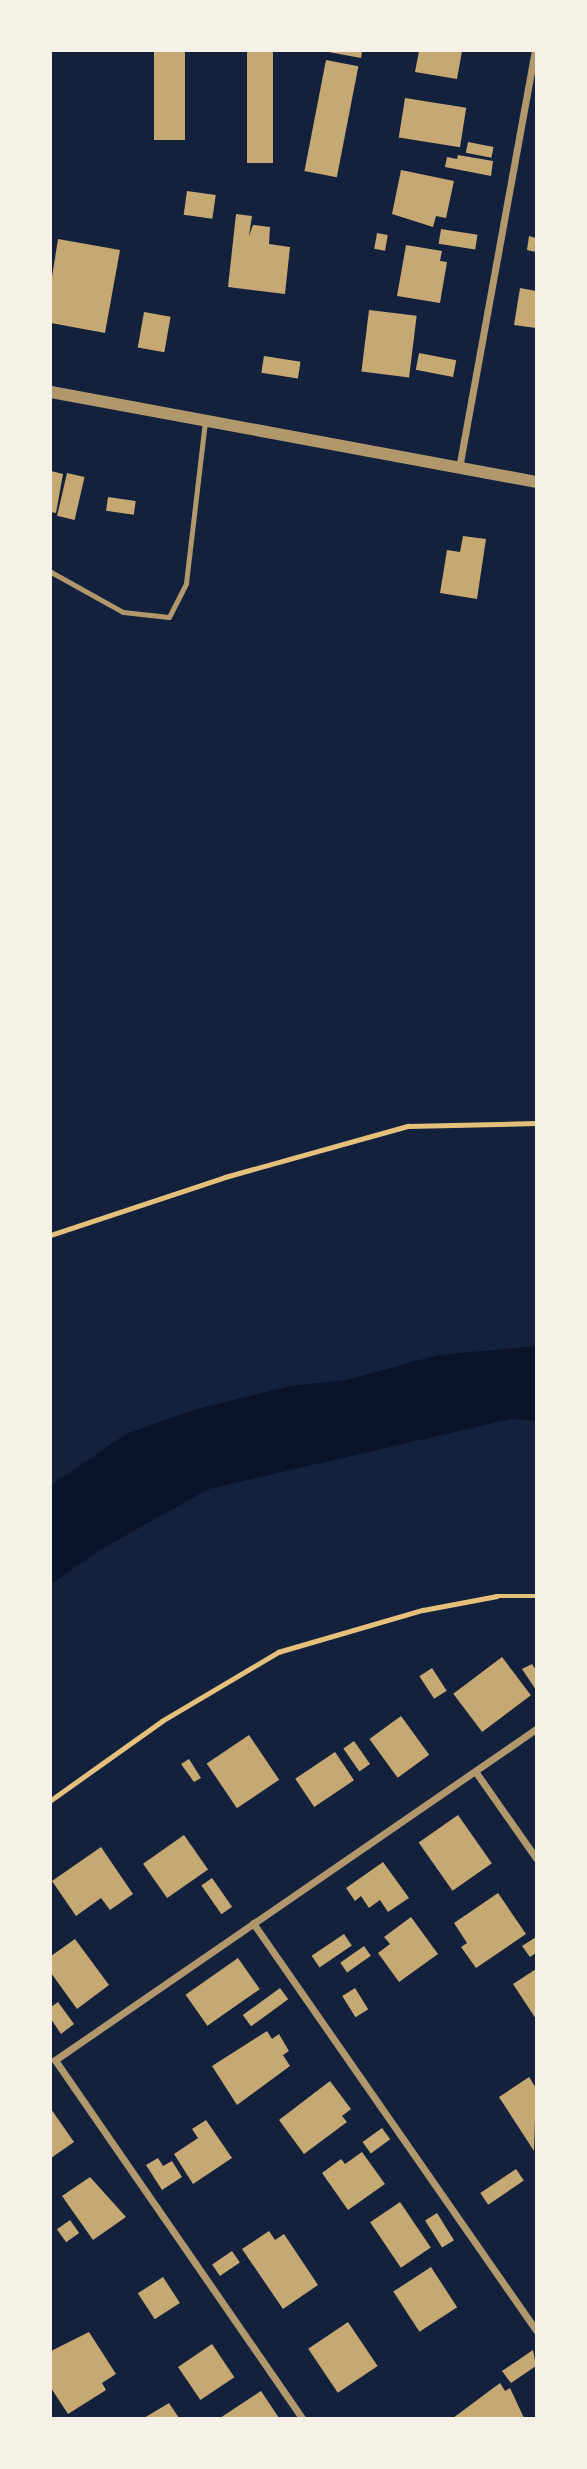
<!DOCTYPE html>
<style>
body{margin:0}
#map{position:relative;width:587px;height:2469px;overflow:hidden;background:#14213d;font-family:"PT Sans Narrow",sans-serif}
div>[style]{position:absolute}
.water>*{inset:0;background:#0b132b}
.building>*{inset:0;background:#c6a872;transform-origin:0 0}
.path>*{height:4.5px;margin:-2.25px;padding:0 2.25px;transform-origin:2.25px;border-radius:2.25px;background:#e5c07b}
.service>*{height:5px;margin:-2.5px;padding:0 2.5px;transform-origin:2.5px;border-radius:2.5px;background:#b1986c}
.minor>*{height:7px;margin:-3.5px;padding:0 3.5px;transform-origin:3.5px;border-radius:3.5px;background:#b1986c}
.tertiary>*{height:12px;margin:-6px;padding:0 6px;transform-origin:6px;border-radius:6px;background:#b1986c}
span{translate:-50% -50%;white-space:nowrap;text-align:center;line-height:1.15;-webkit-text-stroke:7px #f6f1e7;paint-order:stroke}
.frame{position:absolute;inset:0;border:52px solid #f6f1e7;pointer-events:none}
</style>
<div id="map">
<div class="water">
<i style="clip-path:polygon(536px 1346px,536px 1421px,511px 1419px,209px 1489px,105px 1547px,51px 1584px,51px 1485px,126px 1434px,193px 1410px,291px 1386px,346px 1380px,438px 1355px)"></i>
</div>
<div class="building">
<i style="left:154px;top:51px;width:31px;height:89px"></i>
<i style="left:247px;top:51px;width:26px;height:112px"></i>
<i style="clip-path:polygon(323px 51px,362px 51px,361px 58px)"></i>
<i style="clip-path:polygon(419px 51px,462px 51px,457px 79px,415px 72px)"></i>
<i style="left:326px;top:60px;width:33px;height:113px;rotate:11deg"></i>
<i style="left:405px;top:98px;width:62px;height:40px;rotate:9deg"></i>
<i style="left:468px;top:142px;width:26px;height:11px;rotate:11deg"></i>
<i style="clip-path:polygon(458px 155px,493px 161px,491px 176px,445px 167px,447px 157px,457px 159px)"></i>
<i style="clip-path:polygon(401px 170px,454px 181px,446px 218px,436px 216px,433px 227px,392px 214px)"></i>
<i style="left:187px;top:191px;width:29px;height:24px;rotate:8deg"></i>
<i style="clip-path:polygon(236px 214px,252px 216px,249px 236px,253px 225px,270px 227px,269px 244px,290px 247px,285px 294px,228px 287px)"></i>
<i style="left:441px;top:229px;width:37px;height:15px;rotate:9deg"></i>
<i style="left:377px;top:233px;width:11px;height:16px;rotate:10deg"></i>
<i style="clip-path:polygon(529px 236px,536px 238px,536px 252px,527px 250px)"></i>
<i style="clip-path:polygon(58px 239px,120px 250px,105px 333px,51px 323px,51px 283px)"></i>
<i style="clip-path:polygon(406px 245px,442px 251px,440px 261px,447px 262px,440px 303px,397px 296px)"></i>
<i style="clip-path:polygon(520px 288px,536px 291px,536px 328px,514px 325px)"></i>
<i style="left:369px;top:310px;width:48px;height:62px;rotate:7deg"></i>
<i style="left:144px;top:312px;width:27px;height:36px;rotate:10deg"></i>
<i style="left:419px;top:353px;width:38px;height:17px;rotate:11deg"></i>
<i style="left:264px;top:356px;width:37px;height:17px;rotate:9deg"></i>
<i style="clip-path:polygon(51px 471px,63px 474px,56px 513px,51px 512px)"></i>
<i style="left:67px;top:473px;width:18px;height:44px;rotate:13deg"></i>
<i style="left:108px;top:497px;width:28px;height:14px;rotate:8deg"></i>
<i style="clip-path:polygon(463px 536px,486px 539px,477px 599px,440px 593px,447px 550px,460px 552px)"></i>
<i style="left:502px;top:1657px;width:48px;height:61px;rotate:53deg"></i>
<i style="clip-path:polygon(532px 1664px,536px 1670px,536px 1690px,522px 1669px)"></i>
<i style="left:432px;top:1668px;width:27px;height:15px;rotate:57deg"></i>
<i style="left:401px;top:1716px;width:48px;height:39px;rotate:54deg"></i>
<i style="left:249px;top:1735px;width:54px;height:51px;rotate:56deg"></i>
<i style="left:354px;top:1741px;width:28px;height:13px;rotate:55deg"></i>
<i style="left:335px;top:1752px;width:34px;height:48px;rotate:56deg"></i>
<i style="clip-path:polygon(189px 1759px,201px 1778px,194px 1782px,181px 1764px)"></i>
<i style="left:458px;top:1815px;width:59px;height:48px;rotate:55deg"></i>
<i style="left:184px;top:1835px;width:42px;height:50px;rotate:55deg"></i>
<i style="clip-path:polygon(101px 1847px,133px 1894px,110px 1910px,101px 1898px,76px 1916px,52px 1881px)"></i>
<i style="clip-path:polygon(383px 1862px,409px 1898px,388px 1912px,380px 1900px,369px 1908px,361px 1896px,355px 1901px,346px 1888px)"></i>
<i style="left:212px;top:1878px;width:35px;height:13px;rotate:55deg"></i>
<i style="clip-path:polygon(498px 1893px,526px 1934px,476px 1968px,461px 1947px,467px 1943px,454px 1923px)"></i>
<i style="clip-path:polygon(411px 1917px,438px 1954px,399px 1982px,378px 1953px,390px 1944px,384px 1937px)"></i>
<i style="left:344px;top:1934px;width:14px;height:39px;rotate:56deg"></i>
<i style="clip-path:polygon(536px 1937px,536px 1953px,530px 1957px,522px 1946px)"></i>
<i style="clip-path:polygon(75px 1939px,109px 1985px,77px 2009px,51px 1973px,51px 1956px)"></i>
<i style="left:364px;top:1946px;width:12px;height:29px;rotate:55deg"></i>
<i style="left:238px;top:1958px;width:38px;height:64px;rotate:55deg"></i>
<i style="clip-path:polygon(536px 1969px,536px 2019px,513px 1984px)"></i>
<i style="left:280px;top:1988px;width:14px;height:46px;rotate:54deg"></i>
<i style="left:355px;top:1988px;width:25px;height:15px;rotate:58deg"></i>
<i style="clip-path:polygon(58px 2002px,74px 2024px,61px 2034px,51px 2019px,51px 2007px)"></i>
<i style="clip-path:polygon(267px 2031px,272px 2039px,279px 2034px,289px 2051px,283px 2055px,290px 2066px,237px 2105px,212px 2066px)"></i>
<i style="clip-path:polygon(529px 2077px,536px 2088px,534px 2151px,499px 2097px)"></i>
<i style="clip-path:polygon(330px 2081px,351px 2109px,342px 2116px,347px 2122px,304px 2154px,279px 2120px)"></i>
<i style="clip-path:polygon(51px 2109px,74px 2142px,51px 2158px)"></i>
<i style="clip-path:polygon(206px 2120px,232px 2158px,193px 2184px,174px 2154px,198px 2138px,192px 2129px)"></i>
<i style="left:382px;top:2128px;width:14px;height:24px;rotate:54deg"></i>
<i style="clip-path:polygon(362px 2152px,385px 2184px,348px 2210px,322px 2173px,341px 2159px,345px 2164px)"></i>
<i style="clip-path:polygon(158px 2158px,163px 2166px,172px 2161px,182px 2177px,162px 2190px,146px 2165px)"></i>
<i style="left:516px;top:2169px;width:14px;height:43px;rotate:56deg"></i>
<i style="clip-path:polygon(90px 2177px,126px 2217px,93px 2240px,62px 2196px)"></i>
<i style="left:400px;top:2202px;width:55px;height:36px;rotate:56deg"></i>
<i style="left:437px;top:2213px;width:32px;height:14px;rotate:58deg"></i>
<i style="left:70px;top:2220px;width:16px;height:16px;rotate:55deg"></i>
<i style="clip-path:polygon(269px 2231px,275px 2240px,284px 2234px,318px 2285px,283px 2309px,242px 2249px)"></i>
<i style="left:232px;top:2251px;width:14px;height:24px;rotate:56deg"></i>
<i style="left:431px;top:2267px;width:48px;height:45px;rotate:57deg"></i>
<i style="left:163px;top:2277px;width:31px;height:30px;rotate:57deg"></i>
<i style="left:348px;top:2322px;width:53px;height:48px;rotate:56deg"></i>
<i style="clip-path:polygon(89px 2332px,116px 2374px,102px 2383px,106px 2390px,68px 2414px,51px 2388px,51px 2351px)"></i>
<i style="left:212px;top:2344px;width:40px;height:41px;rotate:56deg"></i>
<i style="clip-path:polygon(533px 2350px,536px 2366px,511px 2383px,502px 2371px)"></i>
<i style="clip-path:polygon(500px 2383px,505px 2391px,510px 2388px,524px 2418px,453px 2418px)"></i>
<i style="clip-path:polygon(261px 2391px,279px 2418px,220px 2418px)"></i>
<i style="clip-path:polygon(169px 2403px,179px 2418px,144px 2418px)"></i>
</div>
<div class="path">
<i style="left:51px;top:1235px;width:183px;rotate:-18.4deg"></i>
<i style="left:225px;top:1177px;width:190px;rotate:-15.6deg"></i>
<i style="left:408px;top:1126px;width:128px;rotate:-1.3deg"></i>
<i style="left:51px;top:1800px;width:136px;rotate:-35.4deg"></i>
<i style="left:162px;top:1721px;width:135px;rotate:-30.7deg"></i>
<i style="left:278px;top:1652px;width:151px;rotate:-16.2deg"></i>
<i style="left:423px;top:1610px;width:75px;rotate:-10.7deg"></i>
<i style="left:497px;top:1596px;width:39px"></i>
</div>
<div class="service">
<i style="left:51px;top:572px;width:82px;rotate:29.1deg"></i>
<i style="left:123px;top:612px;width:46px;rotate:6.2deg"></i>
<i style="left:169px;top:617px;width:38px;rotate:-63deg"></i>
<i style="left:186px;top:583px;width:162px;rotate:-83.3deg"></i>
</div>
<div class="minor">
<i style="left:459px;top:468px;width:424px;rotate:-79.7deg"></i>
<i style="left:475px;top:1771px;width:106px;rotate:55deg"></i>
<i style="left:253px;top:1923px;width:496px;rotate:55.2deg"></i>
<i style="left:302px;top:2418px;width:435px;rotate:-124.6deg"></i>
<i style="left:55px;top:2060px;width:584px;rotate:-34.53deg"></i>
</div>
<div class="tertiary">
<i style="left:51px;top:392px;width:493px;rotate:10.5deg"></i>
</div>
<div class="frame"></div>
</div>
